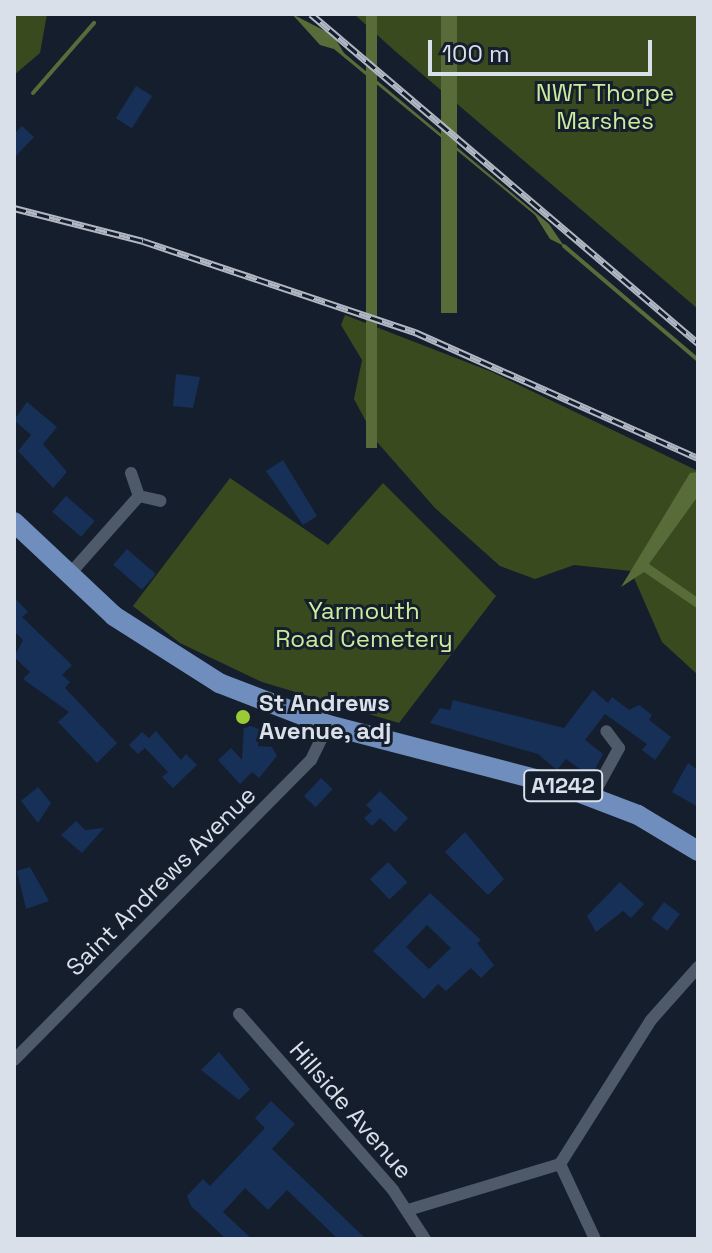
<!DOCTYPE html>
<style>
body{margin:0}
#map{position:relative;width:712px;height:1253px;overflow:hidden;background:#151e2d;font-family:"Space Grotesk",sans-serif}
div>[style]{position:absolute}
.green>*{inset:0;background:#3a4a1f}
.water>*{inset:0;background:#586c39;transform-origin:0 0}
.stream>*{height:4px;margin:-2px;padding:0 2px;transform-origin:2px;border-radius:2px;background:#586c39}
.building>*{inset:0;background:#173058;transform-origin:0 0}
.street>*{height:12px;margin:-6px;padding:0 6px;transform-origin:6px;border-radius:6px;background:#4e596a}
.primary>*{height:20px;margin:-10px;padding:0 10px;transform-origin:10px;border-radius:10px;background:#708ebd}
.rail>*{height:7px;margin-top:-3.5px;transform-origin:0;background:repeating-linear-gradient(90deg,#151e2d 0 12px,#b1b8c3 0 24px);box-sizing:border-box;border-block:2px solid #b1b8c3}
.dots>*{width:22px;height:22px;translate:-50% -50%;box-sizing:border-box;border:4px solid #151e2d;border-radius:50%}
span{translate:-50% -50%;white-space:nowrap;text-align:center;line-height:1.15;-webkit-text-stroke:6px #151e2d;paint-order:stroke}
.shield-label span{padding:2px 6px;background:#151e2d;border:2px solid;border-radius:6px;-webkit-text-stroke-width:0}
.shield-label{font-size:22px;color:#d9e0ea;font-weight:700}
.park-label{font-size:24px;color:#ccec9d}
.poi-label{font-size:24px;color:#d9e0ea;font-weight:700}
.left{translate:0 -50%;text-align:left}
.street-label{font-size:24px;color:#d9e0ea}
.frame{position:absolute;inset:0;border:16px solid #d9e0ea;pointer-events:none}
.scale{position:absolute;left:428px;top:40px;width:224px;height:36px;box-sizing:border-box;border:4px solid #d9e0ea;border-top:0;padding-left:10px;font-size:24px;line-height:28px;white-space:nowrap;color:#d9e0ea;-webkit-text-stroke:6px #151e2d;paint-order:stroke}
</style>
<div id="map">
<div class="green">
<i style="clip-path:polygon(14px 14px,47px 14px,40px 53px,14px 75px)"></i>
<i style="clip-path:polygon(354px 14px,698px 14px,698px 309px,395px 51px)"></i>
<i style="clip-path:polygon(345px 315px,492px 372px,698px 471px,698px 675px,662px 642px,631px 571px,574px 565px,535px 579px,500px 566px,435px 508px,377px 442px,354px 399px,362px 360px,341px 325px)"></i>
<i style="clip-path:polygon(230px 478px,328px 545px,383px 483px,496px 596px,399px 723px,262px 682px,180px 643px,133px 606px)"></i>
</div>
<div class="water">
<i style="clip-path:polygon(292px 14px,333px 35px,344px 53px,549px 224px,564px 246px,550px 239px,535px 215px,334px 49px,320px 45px)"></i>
<i style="left:366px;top:14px;width:11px;height:434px"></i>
<i style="left:441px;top:14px;width:16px;height:299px"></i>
<i style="clip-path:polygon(698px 472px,698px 496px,649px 564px,698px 598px,698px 609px,644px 572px,621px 587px,690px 473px)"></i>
</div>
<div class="stream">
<i style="left:33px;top:93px;width:93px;rotate:-48.9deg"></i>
<i style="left:564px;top:246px;width:176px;rotate:40.4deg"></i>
</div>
<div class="building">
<i style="left:136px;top:86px;width:19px;height:38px;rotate:32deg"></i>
<i style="clip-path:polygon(22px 126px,34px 137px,14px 158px,14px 134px)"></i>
<i style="clip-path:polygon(176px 374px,200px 377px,193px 408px,173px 406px)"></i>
<i style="clip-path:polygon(27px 402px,57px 427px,43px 444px,67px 472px,53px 488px,18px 451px,31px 435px,14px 420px)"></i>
<i style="clip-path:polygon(283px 460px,317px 516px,303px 525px,266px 471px)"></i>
<i style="left:66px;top:496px;width:38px;height:21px;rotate:41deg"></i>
<i style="left:127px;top:549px;width:38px;height:21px;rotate:41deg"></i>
<i style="clip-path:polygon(14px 597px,28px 612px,22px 617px,72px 665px,62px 675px,70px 682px,65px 688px,117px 743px,97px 763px,58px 722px,69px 712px,23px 679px,30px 672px,14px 657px,23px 640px,14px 631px)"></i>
<i style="clip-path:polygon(593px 690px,608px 703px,612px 697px,629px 710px,639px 705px,652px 715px,649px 720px,671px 737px,655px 760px,642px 750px,647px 744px,605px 714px,585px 740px,603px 754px,591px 777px,566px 759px,557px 770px,538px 754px,430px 723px,440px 708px,450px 710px,453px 700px,564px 728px)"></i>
<i style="clip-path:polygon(244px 724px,259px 729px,258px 746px,272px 747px,277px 756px,259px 778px,252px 772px,240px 784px,218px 760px,231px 748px,242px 760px)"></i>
<i style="clip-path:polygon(156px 731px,181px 760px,186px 754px,197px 765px,173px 788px,162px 777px,168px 772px,145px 748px,138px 754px,129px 745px,142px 732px,149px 738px)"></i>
<i style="clip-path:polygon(688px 763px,698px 770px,698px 807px,672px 792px)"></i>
<i style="left:321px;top:778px;width:16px;height:25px;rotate:43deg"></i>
<i style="clip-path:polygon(38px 787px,51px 803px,38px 823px,21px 801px)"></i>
<i style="clip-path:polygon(380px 791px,408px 818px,395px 832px,380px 818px,372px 826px,364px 818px,372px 811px,366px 805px)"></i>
<i style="clip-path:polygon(76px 821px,85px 830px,104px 828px,82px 853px,61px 835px)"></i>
<i style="clip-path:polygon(465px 832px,504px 879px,488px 895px,445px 852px)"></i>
<i style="left:388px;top:862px;width:28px;height:25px;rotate:46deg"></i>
<i style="clip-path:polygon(30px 867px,49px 901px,26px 909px,17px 871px)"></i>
<i style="clip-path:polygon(620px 882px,644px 904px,631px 918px,623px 911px,596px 932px,587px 916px)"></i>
<i style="clip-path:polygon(evenodd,430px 893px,481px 940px,477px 943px,494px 965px,481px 978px,471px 968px,446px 991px,438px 984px,424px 999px,373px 951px,430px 893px,427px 925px,451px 948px,429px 969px,406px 947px,427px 925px)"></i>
<i style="left:664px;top:902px;width:20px;height:21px;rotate:37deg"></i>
<i style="clip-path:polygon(219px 1052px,250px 1089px,239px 1100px,201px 1070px)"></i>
<i style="clip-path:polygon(271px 1101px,295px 1124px,272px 1149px,366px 1239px,338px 1239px,287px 1190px,268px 1210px,245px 1188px,223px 1212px,252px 1239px,226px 1239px,191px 1206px,187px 1196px,203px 1179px,210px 1186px,265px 1128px,255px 1118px)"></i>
</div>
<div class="street">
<i style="left:131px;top:473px;width:24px;rotate:71deg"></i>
<i style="left:68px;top:576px;width:107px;rotate:-48.4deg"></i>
<i style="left:139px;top:496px;width:22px;rotate:13deg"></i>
<i style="left:592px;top:797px;width:56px;rotate:-61.1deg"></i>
<i style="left:619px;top:748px;width:21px;rotate:-127deg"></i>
<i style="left:239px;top:1014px;width:234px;rotate:48.8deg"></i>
<i style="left:393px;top:1190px;width:59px;rotate:56.9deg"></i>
<i style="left:14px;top:1060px;width:422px;rotate:-45.3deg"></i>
<i style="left:311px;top:760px;width:39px;rotate:-64deg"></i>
<i style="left:560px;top:1164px;width:83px;rotate:65deg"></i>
<i style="left:408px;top:1210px;width:159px;rotate:-16.8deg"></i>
<i style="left:560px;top:1164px;width:170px;rotate:-57.7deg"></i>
<i style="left:651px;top:1020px;width:71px;rotate:-48.4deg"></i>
</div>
<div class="primary">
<i style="left:14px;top:522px;width:137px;rotate:43.2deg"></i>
<i style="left:114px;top:616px;width:125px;rotate:32.5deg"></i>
<i style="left:219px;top:683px;width:117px;rotate:21.1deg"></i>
<i style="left:328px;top:725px;width:242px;rotate:14.6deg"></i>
<i style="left:562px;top:786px;width:81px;rotate:20.9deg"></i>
<i style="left:638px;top:815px;width:70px;rotate:31deg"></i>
</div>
<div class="rail">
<i style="left:311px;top:14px;width:508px;rotate:40.37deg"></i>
<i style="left:14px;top:208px;width:133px;rotate:14.3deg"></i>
<i style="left:143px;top:241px;width:287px;rotate:18.5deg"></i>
<i style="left:415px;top:332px;width:310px;rotate:24deg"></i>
</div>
<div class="dots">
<i style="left:243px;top:717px;background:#9acb35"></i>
</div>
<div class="shield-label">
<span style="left:563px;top:786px">A1242</span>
</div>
<div class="park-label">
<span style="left:605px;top:107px">NWT Thorpe<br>Marshes</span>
<span style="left:364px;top:625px">Yarmouth<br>Road Cemetery</span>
</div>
<div class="poi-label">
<span class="left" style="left:259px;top:717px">St Andrews<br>Avenue, adj</span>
</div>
<div class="street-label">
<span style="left:161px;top:881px;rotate:-45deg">Saint Andrews Avenue</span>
<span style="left:351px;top:1110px;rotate:49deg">Hillside Avenue</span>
</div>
<div class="frame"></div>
<div class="scale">100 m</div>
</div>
